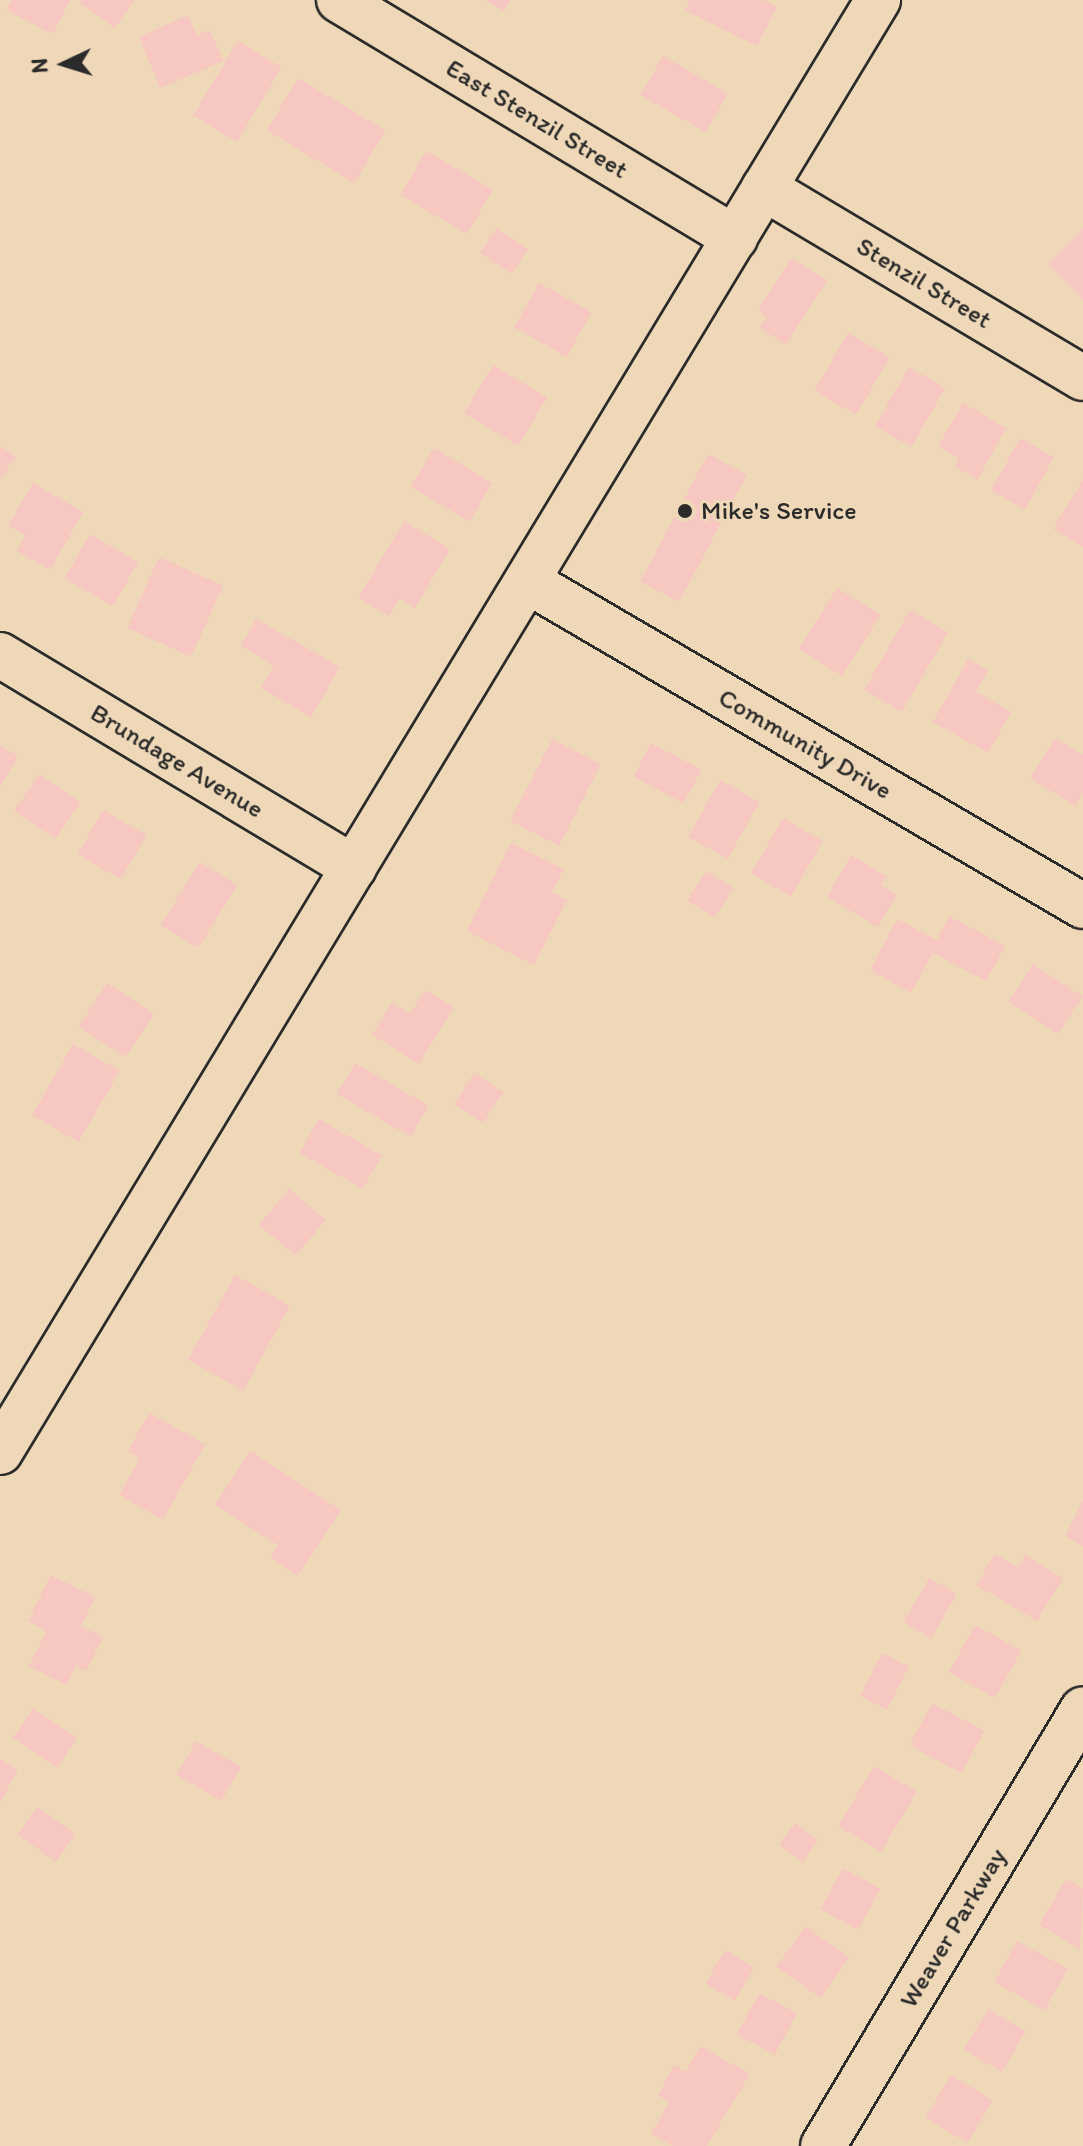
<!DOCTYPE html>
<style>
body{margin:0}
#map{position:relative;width:1083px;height:2146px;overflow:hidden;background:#efd8b8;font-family:Itim,sans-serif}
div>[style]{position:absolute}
.building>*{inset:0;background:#f7c7c2;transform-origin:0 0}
.roads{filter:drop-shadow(2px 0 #2b2b2b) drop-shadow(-2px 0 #2b2b2b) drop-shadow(0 2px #2b2b2b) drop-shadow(0 -2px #2b2b2b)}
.minor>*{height:44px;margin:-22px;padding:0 22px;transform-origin:22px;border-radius:22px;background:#efd8b8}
.dots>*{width:22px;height:22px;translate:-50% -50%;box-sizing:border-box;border:4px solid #efd8b8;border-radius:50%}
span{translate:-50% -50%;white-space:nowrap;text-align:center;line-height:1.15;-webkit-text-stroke:6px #efd8b8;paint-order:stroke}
.street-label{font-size:26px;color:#2b2b2b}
.poi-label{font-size:26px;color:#2b2b2b}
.left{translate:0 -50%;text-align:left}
.north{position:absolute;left:24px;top:24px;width:80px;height:80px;-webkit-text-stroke:6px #efd8b8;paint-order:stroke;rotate:266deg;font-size:22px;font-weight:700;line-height:32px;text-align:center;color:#2b2b2b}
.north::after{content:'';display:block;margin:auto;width:28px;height:36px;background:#2b2b2b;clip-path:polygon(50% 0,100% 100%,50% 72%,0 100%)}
</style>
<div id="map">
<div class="building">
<i style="clip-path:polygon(11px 0,70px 0,53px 34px,6px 10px)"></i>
<i style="clip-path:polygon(82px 0,134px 0,115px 28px,80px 3px)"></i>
<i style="clip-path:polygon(485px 0,510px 0,504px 11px)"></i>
<i style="clip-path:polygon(690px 0,763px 0,777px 7px,757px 46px,685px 10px)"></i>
<i style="clip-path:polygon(188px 15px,197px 35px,210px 30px,223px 61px,160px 88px,139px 37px)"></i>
<i style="left:238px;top:41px;width:51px;height:87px;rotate:31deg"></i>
<i style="left:663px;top:56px;width:75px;height:45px;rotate:30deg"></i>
<i style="left:298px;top:78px;width:102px;height:61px;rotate:31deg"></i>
<i style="left:426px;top:151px;width:77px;height:51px;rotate:30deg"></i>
<i style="left:496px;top:228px;width:38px;height:30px;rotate:33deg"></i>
<i style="clip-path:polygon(1083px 228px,1083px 300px,1047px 264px)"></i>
<i style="clip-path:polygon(791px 258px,827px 280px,786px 345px,760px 328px,767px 317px,758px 310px)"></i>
<i style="left:539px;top:283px;width:60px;height:51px;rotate:29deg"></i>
<i style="left:848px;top:333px;width:48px;height:67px;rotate:30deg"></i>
<i style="left:493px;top:365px;width:63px;height:56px;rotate:31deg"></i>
<i style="left:909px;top:367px;width:42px;height:68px;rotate:30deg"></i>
<i style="clip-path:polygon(963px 403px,1006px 428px,977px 480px,954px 466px,959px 458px,938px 446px)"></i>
<i style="left:1020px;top:438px;width:39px;height:60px;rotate:29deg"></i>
<i style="clip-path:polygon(0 446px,16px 456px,0 480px)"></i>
<i style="left:434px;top:448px;width:68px;height:45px;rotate:31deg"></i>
<i style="left:708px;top:454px;width:44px;height:144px;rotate:28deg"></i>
<i style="clip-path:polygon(1083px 479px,1083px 547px,1053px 529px)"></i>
<i style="clip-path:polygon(33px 483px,83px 512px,50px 570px,17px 551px,26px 535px,8px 526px)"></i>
<i style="clip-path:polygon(404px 521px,450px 549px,415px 608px,399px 598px,389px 616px,358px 598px)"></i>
<i style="left:90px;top:534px;width:56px;height:51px;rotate:30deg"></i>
<i style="left:159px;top:557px;width:70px;height:78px;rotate:24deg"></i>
<i style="left:837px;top:588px;width:51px;height:72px;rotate:32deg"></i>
<i style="left:910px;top:610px;width:44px;height:92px;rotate:30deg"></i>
<i style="clip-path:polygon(256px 619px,340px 667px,311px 717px,261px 688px,274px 665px,241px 646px)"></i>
<i style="clip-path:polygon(968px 659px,988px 670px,976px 692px,1011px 712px,988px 753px,933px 722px)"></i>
<i style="clip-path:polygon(1055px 738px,1083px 755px,1083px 793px,1075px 806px,1030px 778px)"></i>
<i style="left:552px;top:739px;width:55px;height:92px;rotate:27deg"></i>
<i style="left:651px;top:743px;width:57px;height:38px;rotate:28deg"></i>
<i style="clip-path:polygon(0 745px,18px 756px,0 787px)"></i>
<i style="left:39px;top:774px;width:50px;height:45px;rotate:34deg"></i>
<i style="left:720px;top:780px;width:45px;height:65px;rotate:29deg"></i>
<i style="left:103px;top:810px;width:50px;height:51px;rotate:30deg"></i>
<i style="left:783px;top:818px;width:46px;height:64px;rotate:30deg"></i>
<i style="clip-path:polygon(511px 843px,564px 869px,552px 892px,567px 900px,534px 965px,467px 931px)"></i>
<i style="clip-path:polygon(851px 855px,886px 876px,881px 885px,897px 894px,878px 927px,827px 897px)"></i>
<i style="left:200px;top:862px;width:44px;height:74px;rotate:32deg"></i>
<i style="left:706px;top:871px;width:32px;height:35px;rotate:32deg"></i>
<i style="clip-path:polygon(949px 916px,1005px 946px,986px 981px,933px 953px,911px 993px,870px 970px,897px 919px,937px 940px)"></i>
<i style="left:1033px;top:964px;width:59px;height:45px;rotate:33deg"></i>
<i style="left:107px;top:983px;width:56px;height:52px;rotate:33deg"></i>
<i style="clip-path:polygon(425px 990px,454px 1007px,419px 1064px,372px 1035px,392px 1003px,410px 1014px)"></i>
<i style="left:73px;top:1044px;width:54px;height:82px;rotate:30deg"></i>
<i style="left:355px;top:1063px;width:85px;height:36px;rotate:30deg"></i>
<i style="left:474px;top:1073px;width:35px;height:37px;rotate:33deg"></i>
<i style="left:319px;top:1119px;width:73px;height:39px;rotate:30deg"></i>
<i style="left:289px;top:1189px;width:48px;height:47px;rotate:40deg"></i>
<i style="left:235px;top:1275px;width:63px;height:97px;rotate:29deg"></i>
<i style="clip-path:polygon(149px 1413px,205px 1444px,163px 1520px,119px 1495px,140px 1458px,128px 1451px)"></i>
<i style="clip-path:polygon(250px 1451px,341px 1510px,298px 1576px,270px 1558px,278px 1545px,215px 1505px)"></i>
<i style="clip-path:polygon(1083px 1500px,1083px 1546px,1065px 1536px)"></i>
<i style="clip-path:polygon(995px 1554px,1018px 1567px,1025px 1555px,1063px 1578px,1037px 1621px,976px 1585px)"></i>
<i style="clip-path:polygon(51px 1575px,95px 1597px,81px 1626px,103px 1637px,86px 1671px,76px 1665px,67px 1685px,29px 1666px,47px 1631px,28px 1621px)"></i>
<i style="left:929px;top:1578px;width:32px;height:51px;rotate:30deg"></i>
<i style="left:975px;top:1625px;width:53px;height:54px;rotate:29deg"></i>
<i style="left:882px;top:1653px;width:30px;height:48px;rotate:27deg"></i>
<i style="left:932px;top:1703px;width:59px;height:48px;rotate:28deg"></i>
<i style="left:33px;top:1708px;width:53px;height:36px;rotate:34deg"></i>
<i style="left:196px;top:1741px;width:52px;height:39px;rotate:30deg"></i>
<i style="clip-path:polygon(0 1759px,18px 1769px,0 1803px)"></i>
<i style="left:874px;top:1766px;width:50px;height:70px;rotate:31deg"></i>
<i style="left:37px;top:1807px;width:47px;height:34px;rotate:35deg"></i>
<i style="left:795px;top:1823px;width:29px;height:27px;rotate:36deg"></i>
<i style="left:843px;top:1868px;width:43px;height:47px;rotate:29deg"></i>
<i style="clip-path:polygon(1066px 1879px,1083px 1889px,1080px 1949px,1039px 1925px)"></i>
<i style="left:805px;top:1926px;width:54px;height:50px;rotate:35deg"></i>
<i style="left:1017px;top:1941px;width:58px;height:47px;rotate:29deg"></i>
<i style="left:725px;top:1950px;width:34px;height:39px;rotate:30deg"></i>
<i style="left:759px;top:1993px;width:43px;height:47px;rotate:28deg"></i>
<i style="left:988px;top:2009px;width:44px;height:47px;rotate:31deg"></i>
<i style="clip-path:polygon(700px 2046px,750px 2074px,707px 2146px,673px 2146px,651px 2134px,669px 2102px,658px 2095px,674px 2065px,686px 2072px)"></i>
<i style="left:951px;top:2075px;width:49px;height:50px;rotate:31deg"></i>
</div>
<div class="roads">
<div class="minor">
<i style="left:339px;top:0;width:462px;rotate:31deg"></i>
<i style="left:764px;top:188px;width:371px;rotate:30.8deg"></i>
<i style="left:527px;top:581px;width:644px;rotate:30.31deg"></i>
<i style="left:0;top:655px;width:413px;rotate:31deg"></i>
<i style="left:0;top:1452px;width:1697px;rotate:-58.84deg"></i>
<i style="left:823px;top:2146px;width:508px;rotate:-59.25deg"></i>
</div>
</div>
<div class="dots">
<i style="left:685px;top:511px;background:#2b2b2b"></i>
</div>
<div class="street-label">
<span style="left:537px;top:119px;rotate:31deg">East Stenzil Street</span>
<span style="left:924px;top:283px;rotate:31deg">Stenzil Street</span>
<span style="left:805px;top:744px;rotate:30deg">Community Drive</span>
<span style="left:177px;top:761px;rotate:31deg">Brundage Avenue</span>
<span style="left:953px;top:1928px;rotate:-59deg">Weaver Parkway</span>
</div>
<div class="poi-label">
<span class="left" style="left:701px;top:511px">Mike's Service</span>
</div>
<div class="north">N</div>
</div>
